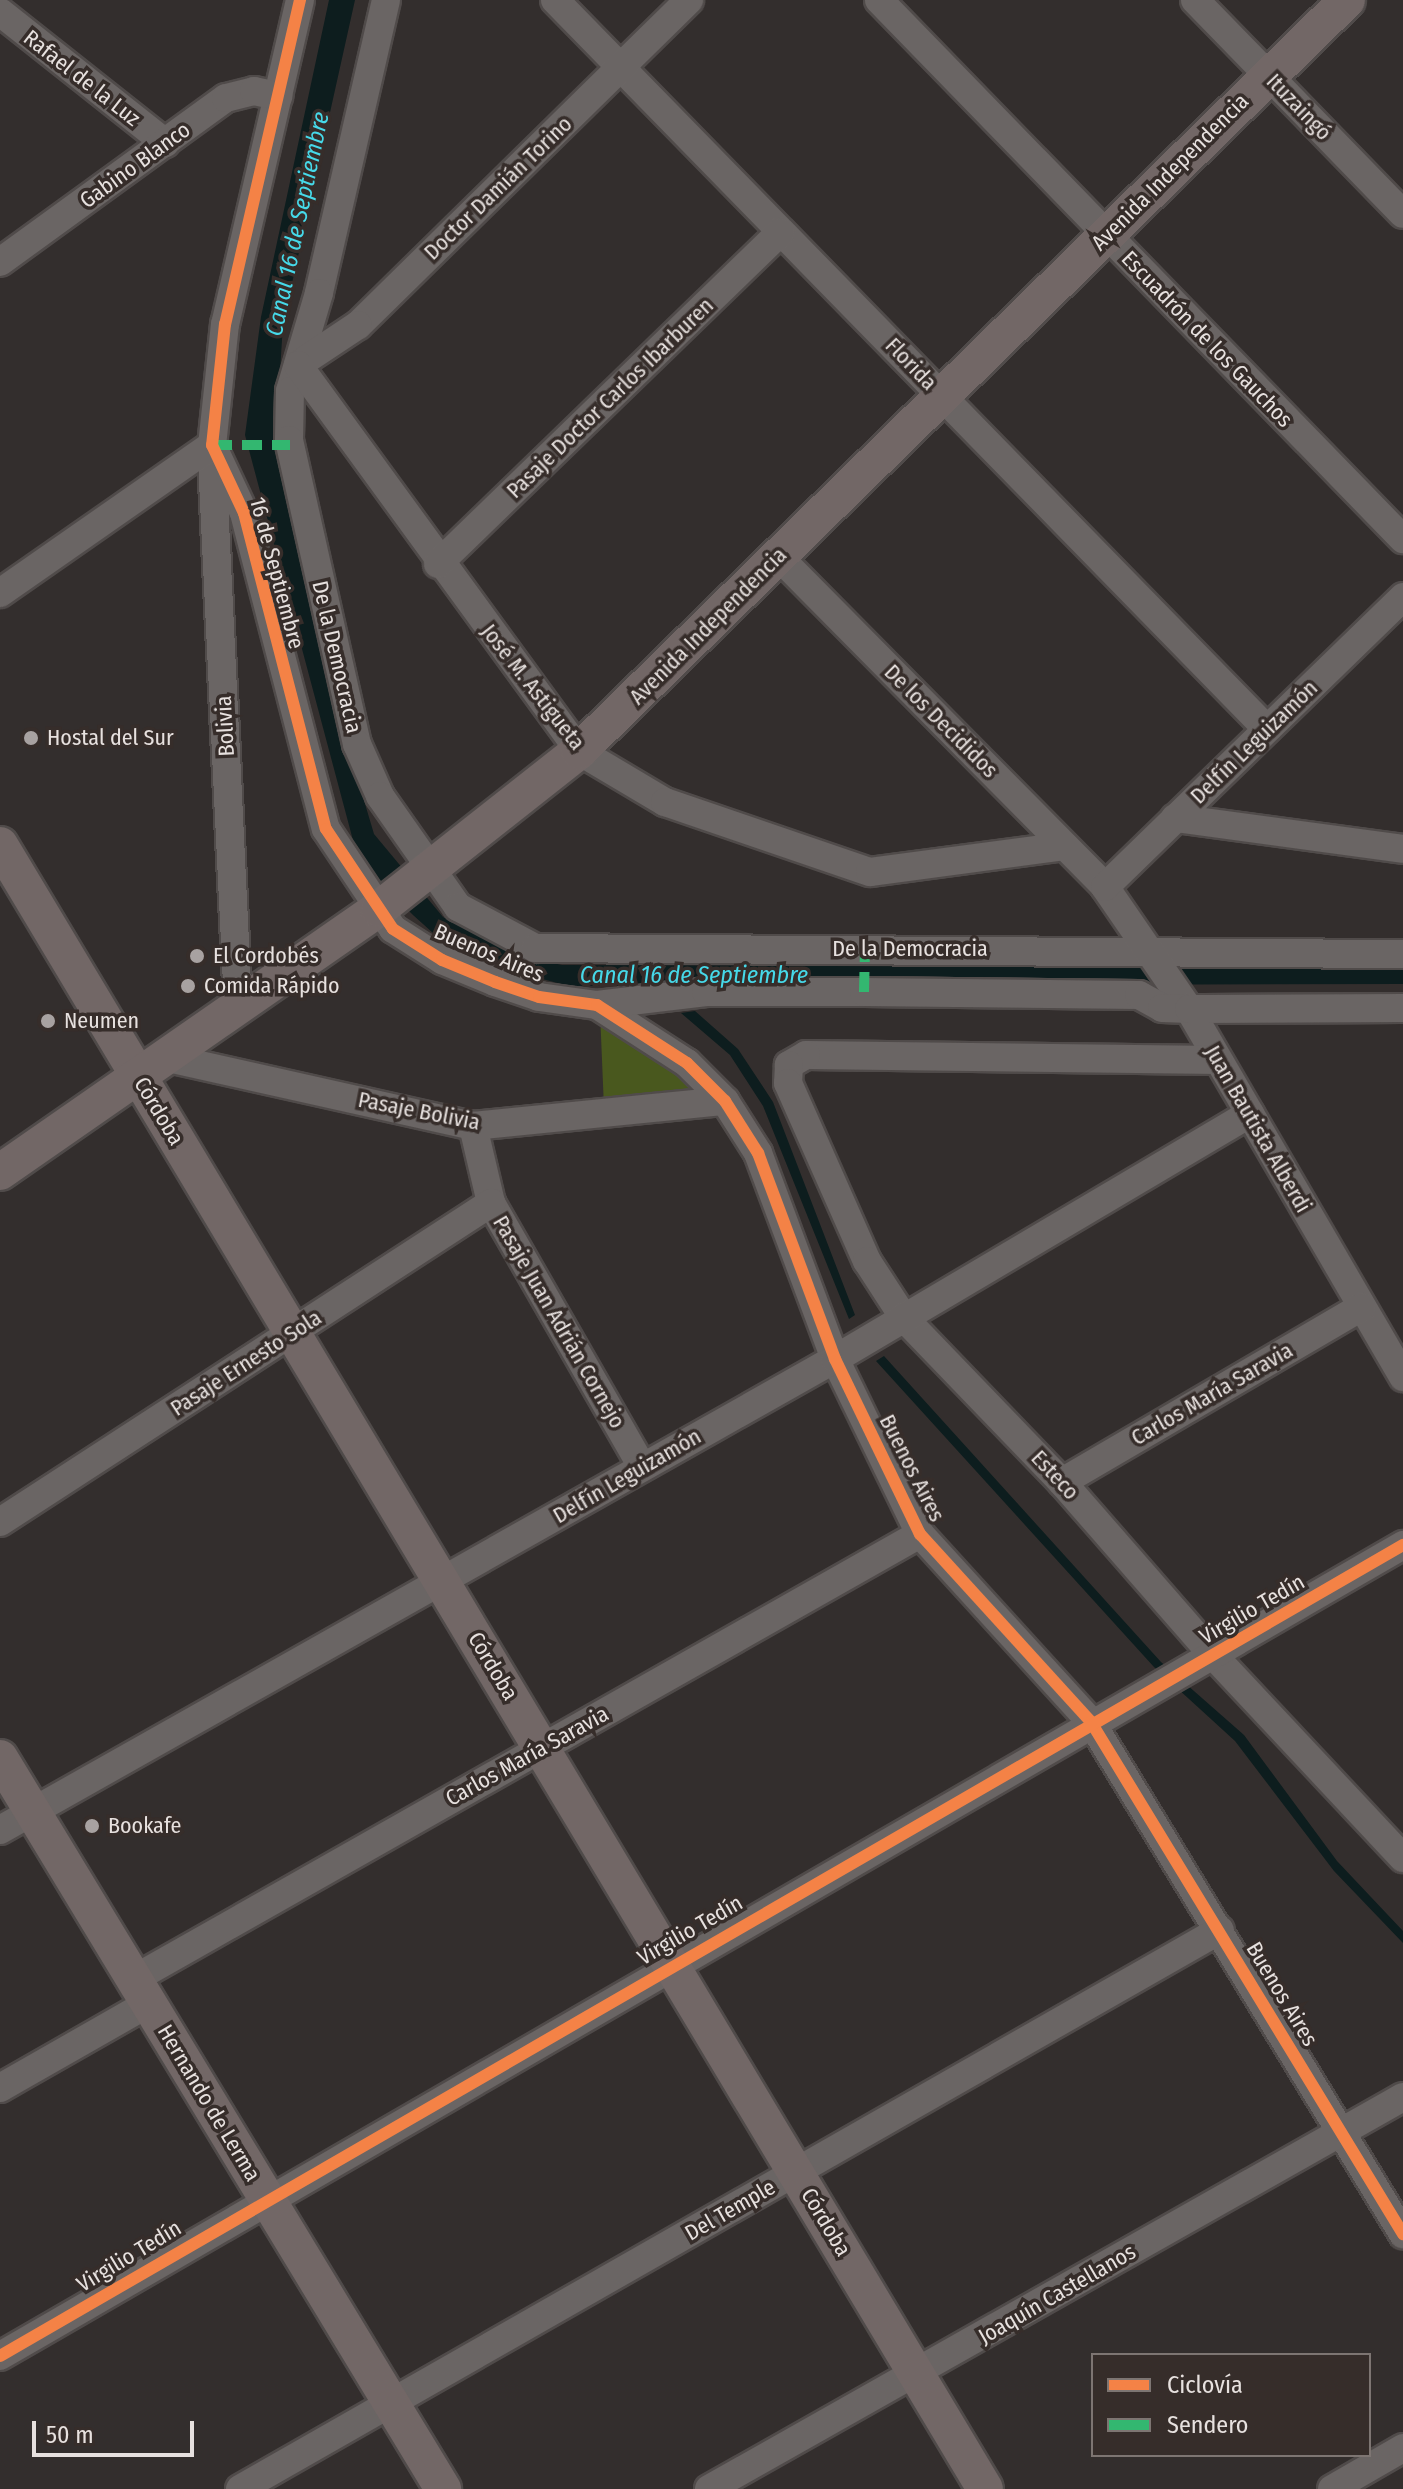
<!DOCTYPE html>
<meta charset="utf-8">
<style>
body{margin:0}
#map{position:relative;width:1403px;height:2489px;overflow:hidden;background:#332e2d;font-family:"Fira Sans Condensed",sans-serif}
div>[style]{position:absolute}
.green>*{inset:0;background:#49581e}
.water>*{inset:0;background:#0d1d1e}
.roads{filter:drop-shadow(2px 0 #504b4a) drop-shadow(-2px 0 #504b4a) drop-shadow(0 2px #504b4a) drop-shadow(0 -2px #504b4a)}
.minor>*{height:28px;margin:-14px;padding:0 14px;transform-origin:14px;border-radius:14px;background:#6a6564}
.major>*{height:36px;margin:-18px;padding:0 18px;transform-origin:18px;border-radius:18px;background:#726766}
.quiet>*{height:10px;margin-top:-5px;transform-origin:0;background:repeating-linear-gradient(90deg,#33b770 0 20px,transparent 0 30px)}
.cycleway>*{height:12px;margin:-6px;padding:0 6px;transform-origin:6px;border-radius:6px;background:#f48246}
.dots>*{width:22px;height:22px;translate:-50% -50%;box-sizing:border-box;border:4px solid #362d2a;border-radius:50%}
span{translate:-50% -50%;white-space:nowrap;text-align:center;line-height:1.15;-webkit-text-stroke:7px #362d2a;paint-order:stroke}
.street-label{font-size:22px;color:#e7e1df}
.poi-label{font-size:22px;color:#e7e1df}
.left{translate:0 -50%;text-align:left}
.water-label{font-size:24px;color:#46d9e9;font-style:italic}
.legend{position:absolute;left:1091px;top:2353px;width:280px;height:104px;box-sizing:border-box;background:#362d2a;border:2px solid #7d7572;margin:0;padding:10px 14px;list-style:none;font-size:24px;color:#e7e1df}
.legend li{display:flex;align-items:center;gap:16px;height:40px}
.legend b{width:40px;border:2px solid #7d7572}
.scale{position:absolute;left:32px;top:2421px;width:162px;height:36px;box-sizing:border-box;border:4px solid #e7e1df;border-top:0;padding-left:10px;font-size:24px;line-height:28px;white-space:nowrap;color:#e7e1df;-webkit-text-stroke:6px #362d2a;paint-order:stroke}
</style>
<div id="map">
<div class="green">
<i style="clip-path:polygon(600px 1012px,716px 1098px,604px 1108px)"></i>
</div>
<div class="water">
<i style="clip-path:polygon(329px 0,355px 0,283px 324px,276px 435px,337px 710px,374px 834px,443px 917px,524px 957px,562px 965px,1403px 968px,1403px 984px,569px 986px,493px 966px,433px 933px,413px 915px,381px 883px,354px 844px,245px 435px,261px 317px)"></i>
<i style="clip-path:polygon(695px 1011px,738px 1049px,773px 1102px,855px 1315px,849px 1319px,763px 1106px,730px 1055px,681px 1013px)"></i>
<i style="clip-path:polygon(884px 1356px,1161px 1662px,1244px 1735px,1337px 1861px,1403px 1931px,1403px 1943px,1334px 1871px,1235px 1741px,1154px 1667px,876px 1361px)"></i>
</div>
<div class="roads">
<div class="minor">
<i style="left:300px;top:0;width:333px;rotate:103deg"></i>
<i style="left:225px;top:324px;width:122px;rotate:96.1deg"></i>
<i style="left:212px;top:445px;width:75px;rotate:64.8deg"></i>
<i style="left:244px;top:513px;width:326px;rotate:75.5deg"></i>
<i style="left:326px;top:829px;width:120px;rotate:56.2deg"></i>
<i style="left:393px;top:929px;width:58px;rotate:32.3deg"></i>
<i style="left:442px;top:960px;width:57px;rotate:22.5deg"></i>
<i style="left:495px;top:982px;width:46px;rotate:18.8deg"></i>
<i style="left:539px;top:997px;width:59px;rotate:7.9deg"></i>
<i style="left:597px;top:1005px;width:107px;rotate:32.8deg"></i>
<i style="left:687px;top:1063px;width:54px;rotate:45deg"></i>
<i style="left:725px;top:1101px;width:62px;rotate:57.6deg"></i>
<i style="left:758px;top:1153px;width:220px;rotate:69.5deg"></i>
<i style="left:835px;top:1359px;width:195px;rotate:64.1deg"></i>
<i style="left:920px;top:1534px;width:254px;rotate:47.7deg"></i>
<i style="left:1091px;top:1722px;width:600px;rotate:58.64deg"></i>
<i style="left:386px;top:0;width:301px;rotate:102.9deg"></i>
<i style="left:319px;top:293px;width:102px;rotate:106.5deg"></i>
<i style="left:290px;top:391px;width:49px;rotate:91.2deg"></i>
<i style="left:289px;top:440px;width:312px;rotate:77.4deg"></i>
<i style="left:357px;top:744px;width:57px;rotate:66.1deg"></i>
<i style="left:380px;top:796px;width:136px;rotate:54.9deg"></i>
<i style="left:458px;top:907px;width:87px;rotate:28deg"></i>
<i style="left:535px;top:948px;width:868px;rotate:0.4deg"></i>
<i style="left:555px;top:0;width:1019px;rotate:45.68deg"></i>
<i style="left:689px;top:0;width:464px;rotate:135.5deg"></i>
<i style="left:358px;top:325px;width:72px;rotate:146.3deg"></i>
<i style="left:298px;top:365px;width:477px;rotate:53.9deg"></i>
<i style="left:579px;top:751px;width:100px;rotate:30.7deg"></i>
<i style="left:665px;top:802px;width:217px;rotate:18.9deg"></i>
<i style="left:870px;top:872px;width:196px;rotate:-7.6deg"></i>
<i style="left:879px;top:0;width:752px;rotate:45.81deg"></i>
<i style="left:1195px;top:0;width:298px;rotate:45.8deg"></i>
<i style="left:0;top:12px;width:211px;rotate:38.4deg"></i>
<i style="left:0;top:262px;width:279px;rotate:-36deg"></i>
<i style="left:226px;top:98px;width:29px;rotate:-14deg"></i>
<i style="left:254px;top:91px;width:25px;rotate:12deg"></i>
<i style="left:212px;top:460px;width:547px;rotate:87.27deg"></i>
<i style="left:778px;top:556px;width:465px;rotate:45.3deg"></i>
<i style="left:1105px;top:887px;width:148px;rotate:55.5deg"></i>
<i style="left:1189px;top:1009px;width:426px;rotate:59.8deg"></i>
<i style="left:438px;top:564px;width:477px;rotate:-44.1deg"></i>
<i style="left:0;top:593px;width:259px;rotate:-34.9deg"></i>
<i style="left:1175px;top:818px;width:230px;rotate:7.7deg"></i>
<i style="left:1105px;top:887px;width:416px;rotate:-44.2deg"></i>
<i style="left:597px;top:1005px;width:110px;rotate:-6.8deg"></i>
<i style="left:706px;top:992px;width:158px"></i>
<i style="left:864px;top:992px;width:275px;rotate:0.6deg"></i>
<i style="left:1139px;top:995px;width:26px;rotate:29deg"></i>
<i style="left:1162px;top:1008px;width:27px;rotate:2deg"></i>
<i style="left:1189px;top:1009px;width:214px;rotate:-0.3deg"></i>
<i style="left:164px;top:1057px;width:317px;rotate:12.6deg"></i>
<i style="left:473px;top:1126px;width:253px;rotate:-5.7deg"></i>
<i style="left:1218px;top:1060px;width:412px;rotate:-179.3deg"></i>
<i style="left:806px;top:1055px;width:20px;rotate:150deg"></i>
<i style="left:789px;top:1065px;width:18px;rotate:93deg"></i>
<i style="left:788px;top:1083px;width:195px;rotate:66.1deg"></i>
<i style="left:867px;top:1261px;width:68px;rotate:57deg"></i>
<i style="left:904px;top:1318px;width:228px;rotate:46.1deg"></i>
<i style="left:1062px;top:1482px;width:230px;rotate:48.9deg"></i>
<i style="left:1213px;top:1655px;width:278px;rotate:46.9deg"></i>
<i style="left:473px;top:1126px;width:79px;rotate:76.8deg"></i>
<i style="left:491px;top:1203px;width:304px;rotate:60.2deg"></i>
<i style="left:1062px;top:1482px;width:347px;rotate:-30.3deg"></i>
<i style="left:0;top:1522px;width:586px;rotate:-33.01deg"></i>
<i style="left:0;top:1830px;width:959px;rotate:-29.43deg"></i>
<i style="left:835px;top:1359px;width:482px;rotate:-30.6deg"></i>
<i style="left:134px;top:1979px;width:903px;rotate:-29.52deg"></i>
<i style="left:0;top:2088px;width:172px;rotate:-29.7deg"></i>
<i style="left:0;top:2356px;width:1621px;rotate:-30.03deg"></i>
<i style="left:240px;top:2489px;width:1128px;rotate:-29.7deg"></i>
<i style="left:709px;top:2489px;width:797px;rotate:-29.46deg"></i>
<i style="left:1332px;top:2489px;width:82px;rotate:-30deg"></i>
</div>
<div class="major">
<i style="left:0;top:845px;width:1916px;rotate:59.07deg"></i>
<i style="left:0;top:1172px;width:461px;rotate:-34.8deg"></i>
<i style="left:379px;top:909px;width:255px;rotate:-38.3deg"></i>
<i style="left:579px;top:751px;width:1074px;rotate:-44.36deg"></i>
<i style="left:0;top:1758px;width:855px;rotate:58.78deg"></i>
</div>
</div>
<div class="quiet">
<i style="left:212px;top:445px;width:78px"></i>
<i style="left:864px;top:992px;width:43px;rotate:-88.7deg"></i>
</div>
<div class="cycleway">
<i style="left:300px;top:0;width:333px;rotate:103deg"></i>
<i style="left:225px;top:324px;width:122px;rotate:96.1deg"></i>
<i style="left:212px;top:445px;width:75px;rotate:64.8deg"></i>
<i style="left:244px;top:513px;width:326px;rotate:75.5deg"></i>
<i style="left:326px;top:829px;width:120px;rotate:56.2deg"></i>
<i style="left:393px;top:929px;width:58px;rotate:32.3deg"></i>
<i style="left:442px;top:960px;width:57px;rotate:22.5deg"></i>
<i style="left:495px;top:982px;width:46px;rotate:18.8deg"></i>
<i style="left:539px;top:997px;width:59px;rotate:7.9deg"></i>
<i style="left:597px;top:1005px;width:107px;rotate:32.8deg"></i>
<i style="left:687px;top:1063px;width:54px;rotate:45deg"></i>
<i style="left:725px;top:1101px;width:62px;rotate:57.6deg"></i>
<i style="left:758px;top:1153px;width:220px;rotate:69.5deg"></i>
<i style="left:835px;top:1359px;width:195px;rotate:64.1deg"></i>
<i style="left:920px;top:1534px;width:254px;rotate:47.7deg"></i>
<i style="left:1091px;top:1722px;width:600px;rotate:58.64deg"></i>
<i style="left:0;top:2356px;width:1621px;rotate:-30.03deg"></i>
</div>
<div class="dots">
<i style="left:31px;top:738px;background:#a8a2a1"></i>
<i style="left:197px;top:956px;background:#a8a2a1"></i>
<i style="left:188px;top:986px;background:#a8a2a1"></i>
<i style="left:48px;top:1021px;background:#a8a2a1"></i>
<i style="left:92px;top:1826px;background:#a8a2a1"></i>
</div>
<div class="street-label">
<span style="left:82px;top:78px;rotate:38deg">Rafael de la Luz</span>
<span style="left:1299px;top:107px;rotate:46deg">Ituzaingó</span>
<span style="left:135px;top:165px;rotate:-36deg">Gabino Blanco</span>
<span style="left:1170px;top:172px;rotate:-45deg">Avenida Independencia</span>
<span style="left:498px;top:188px;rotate:-44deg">Doctor Damián Torino</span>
<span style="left:1207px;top:339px;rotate:46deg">Escuadrón de los Gauchos</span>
<span style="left:911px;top:364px;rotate:46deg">Florida</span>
<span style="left:610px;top:398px;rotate:-44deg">Pasaje Doctor Carlos Ibarburen</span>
<span style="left:277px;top:573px;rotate:75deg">16 de Septiembre</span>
<span style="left:708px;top:626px;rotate:-45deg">Avenida Independencia</span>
<span style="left:337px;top:657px;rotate:77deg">De la Democracia</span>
<span style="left:533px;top:687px;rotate:52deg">José M. Astigueta</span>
<span style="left:941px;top:721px;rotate:45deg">De los Decididos</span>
<span style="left:225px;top:726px;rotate:-93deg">Bolivia</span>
<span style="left:1254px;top:742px;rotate:-44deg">Delfín Leguizamón</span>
<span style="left:910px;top:949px">De la Democracia</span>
<span style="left:489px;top:953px;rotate:23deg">Buenos Aires</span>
<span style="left:159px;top:1111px;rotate:59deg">Córdoba</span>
<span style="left:419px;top:1111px;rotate:11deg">Pasaje Bolivia</span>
<span style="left:1258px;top:1129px;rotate:60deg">Juan Bautista Alberdi</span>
<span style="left:559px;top:1322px;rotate:60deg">Pasaje Juan Adrián Cornejo</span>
<span style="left:246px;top:1363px;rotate:-33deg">Pasaje Ernesto Sola</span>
<span style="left:1212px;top:1394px;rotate:-30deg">Carlos María Saravia</span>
<span style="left:912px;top:1468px;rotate:63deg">Buenos Aires</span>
<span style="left:1055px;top:1475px;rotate:47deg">Esteco</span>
<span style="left:627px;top:1476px;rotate:-30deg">Delfín Leguizamón</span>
<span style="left:1252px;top:1609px;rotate:-30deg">Virgilio Tedín</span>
<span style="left:493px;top:1666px;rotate:59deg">Córdoba</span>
<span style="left:527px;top:1756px;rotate:-29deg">Carlos María Saravia</span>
<span style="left:690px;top:1930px;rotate:-30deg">Virgilio Tedín</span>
<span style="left:1282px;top:1994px;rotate:59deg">Buenos Aires</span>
<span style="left:209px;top:2103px;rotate:59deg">Hernando de Lerma</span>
<span style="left:730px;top:2210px;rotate:-30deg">Del Temple</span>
<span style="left:826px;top:2222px;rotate:59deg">Córdoba</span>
<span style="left:129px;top:2256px;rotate:-31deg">Virgilio Tedín</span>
<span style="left:1057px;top:2294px;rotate:-30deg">Joaquín Castellanos</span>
</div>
<div class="poi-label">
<span class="left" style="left:47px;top:738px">Hostal del Sur</span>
<span class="left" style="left:213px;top:956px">El Cordobés</span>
<span class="left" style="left:204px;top:986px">Comida Rápido</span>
<span class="left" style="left:64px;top:1021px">Neumen</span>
<span class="left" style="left:108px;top:1826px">Bookafe</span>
</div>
<div class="water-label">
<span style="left:298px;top:224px;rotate:-78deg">Canal 16 de Septiembre</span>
<span style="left:694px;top:976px">Canal 16 de Septiembre</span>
</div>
<ul class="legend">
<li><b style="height:10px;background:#f48246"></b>Ciclovía</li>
<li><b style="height:10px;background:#33b770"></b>Sendero</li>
</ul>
<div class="scale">50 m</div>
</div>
